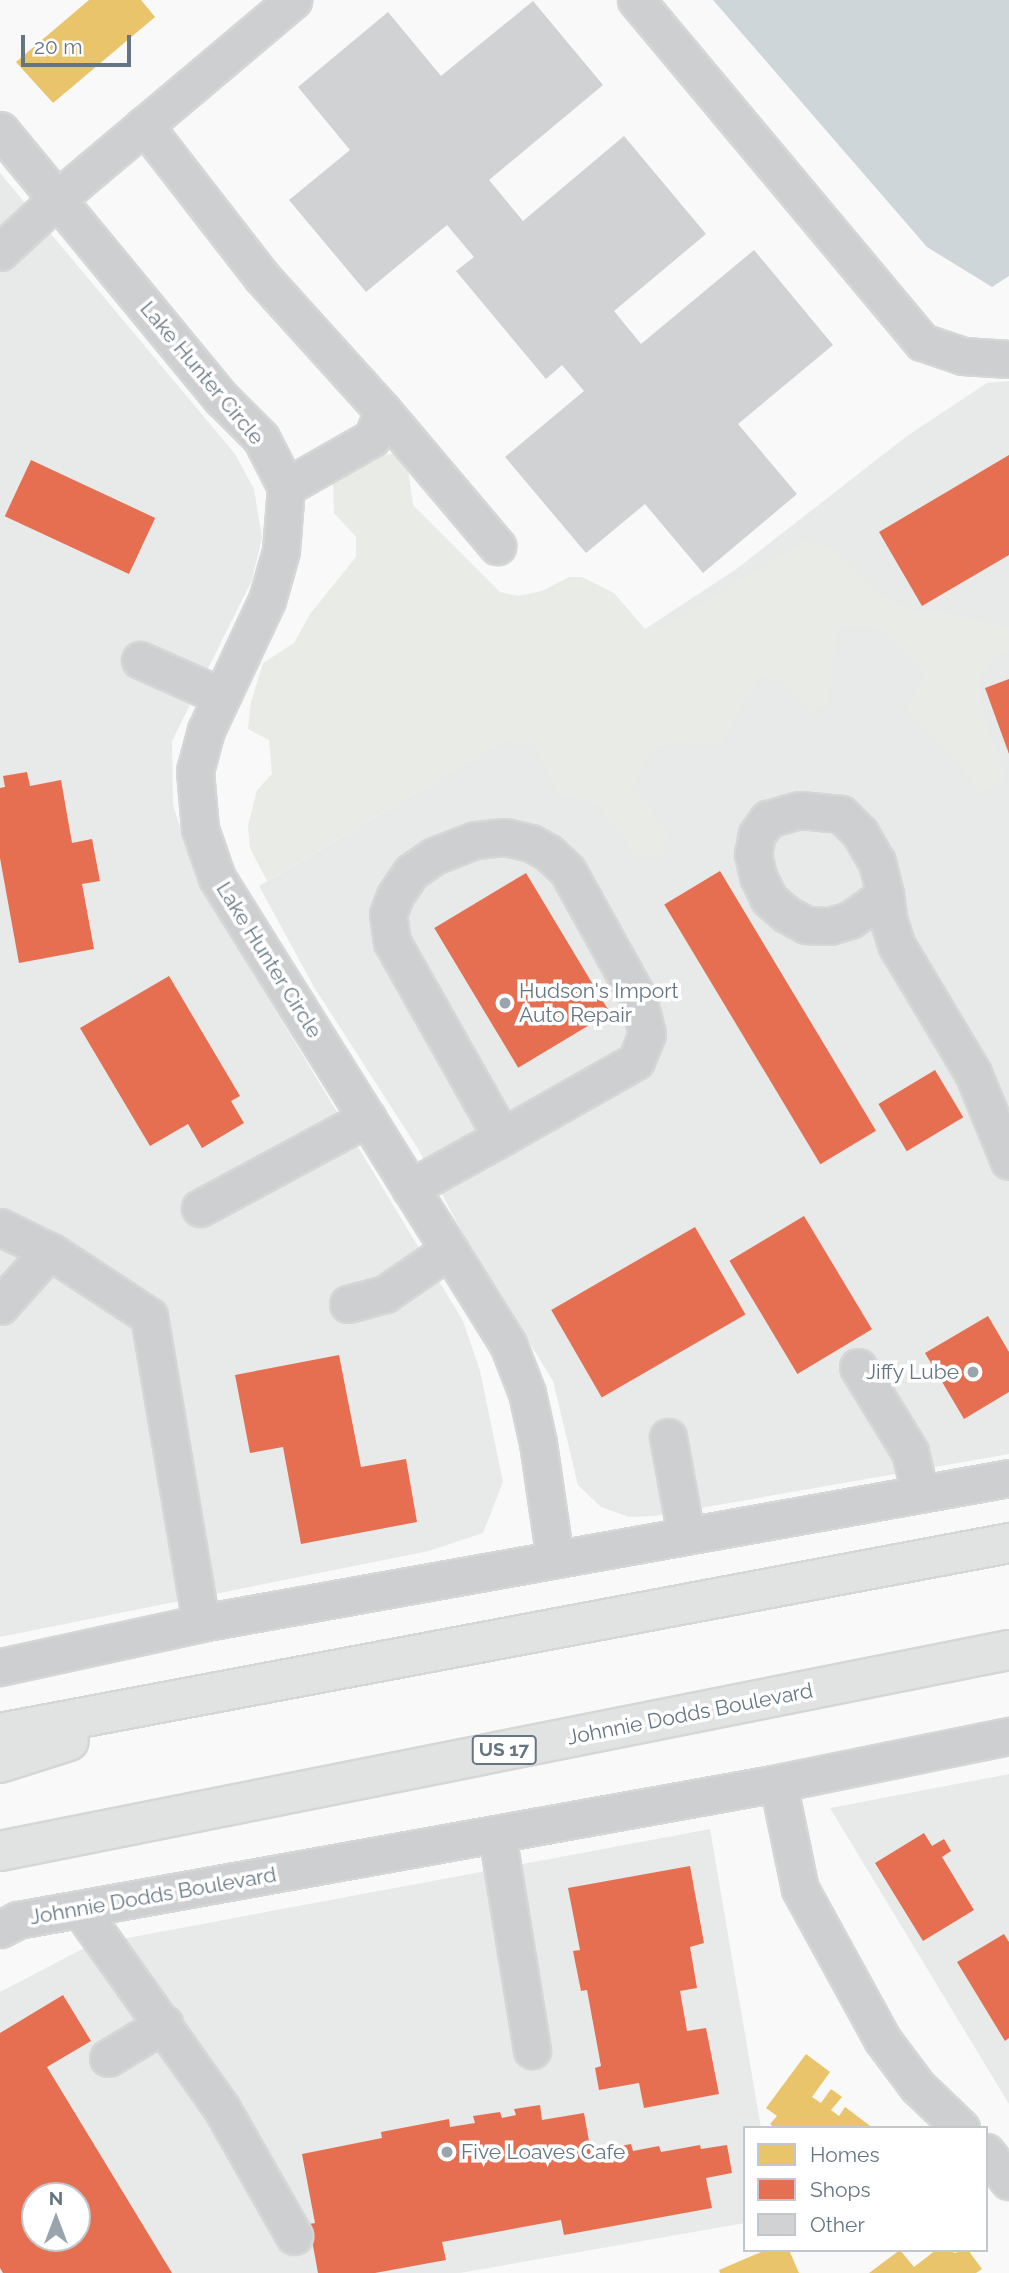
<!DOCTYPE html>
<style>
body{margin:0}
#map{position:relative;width:1009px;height:2273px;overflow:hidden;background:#f9f9f9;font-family:Raleway,sans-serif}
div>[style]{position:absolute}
.built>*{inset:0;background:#e8e9e9}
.green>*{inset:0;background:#e8ebe6}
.water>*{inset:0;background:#ced6d9}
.homes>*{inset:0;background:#e9c46a}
.shops>*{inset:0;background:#e76f51;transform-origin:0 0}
.building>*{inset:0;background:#d0d2d3}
.roads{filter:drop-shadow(2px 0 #d5d6d6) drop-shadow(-2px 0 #d5d6d6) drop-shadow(0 2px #d5d6d6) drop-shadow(0 -2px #d5d6d6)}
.minor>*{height:35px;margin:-17.5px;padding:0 17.5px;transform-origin:17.5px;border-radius:17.5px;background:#cecfd0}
.highway>*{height:38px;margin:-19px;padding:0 19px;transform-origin:19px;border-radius:19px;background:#e1e2e2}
.dots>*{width:19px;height:19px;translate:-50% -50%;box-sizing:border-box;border:4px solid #fff;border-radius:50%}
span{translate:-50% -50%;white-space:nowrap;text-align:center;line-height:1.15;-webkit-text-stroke:7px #fff;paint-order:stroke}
.shield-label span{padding:2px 5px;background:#fff;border:2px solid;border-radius:5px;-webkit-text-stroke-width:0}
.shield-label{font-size:19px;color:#657683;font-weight:700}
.street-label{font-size:21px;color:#657683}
.poi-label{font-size:21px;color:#657683}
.left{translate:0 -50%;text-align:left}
.right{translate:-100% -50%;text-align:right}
.legend{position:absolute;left:743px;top:2126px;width:245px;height:126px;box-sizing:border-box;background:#fff;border:2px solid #c1c8cd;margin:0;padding:9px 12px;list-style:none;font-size:21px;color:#657683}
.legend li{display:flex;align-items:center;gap:14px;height:35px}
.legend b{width:35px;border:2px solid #c1c8cd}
.north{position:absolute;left:21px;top:2182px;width:70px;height:70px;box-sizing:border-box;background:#fff;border:2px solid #c1c8cd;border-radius:50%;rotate:0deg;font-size:19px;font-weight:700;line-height:28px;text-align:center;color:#657683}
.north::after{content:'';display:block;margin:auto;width:24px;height:32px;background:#99a4ac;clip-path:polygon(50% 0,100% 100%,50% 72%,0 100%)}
.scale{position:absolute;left:21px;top:35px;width:110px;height:32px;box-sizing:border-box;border:4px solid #657683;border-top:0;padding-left:9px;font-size:21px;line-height:24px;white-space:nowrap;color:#657683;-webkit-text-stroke:5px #fff;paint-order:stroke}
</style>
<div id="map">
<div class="built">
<i style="clip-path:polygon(0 173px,235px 454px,254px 489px,262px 538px,252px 580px,172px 741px,173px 805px,197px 880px,463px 1321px,480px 1371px,503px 1482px,483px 1533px,429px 1551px,0 1637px)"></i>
<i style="clip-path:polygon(1009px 381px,1009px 1454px,655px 1516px,629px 1517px,601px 1507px,578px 1485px,553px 1381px,461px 1230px,417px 1147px,314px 987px,259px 886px,564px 705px,645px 629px,735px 570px,907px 436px,987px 383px)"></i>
<i style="clip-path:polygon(1009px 1774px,1009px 2104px,830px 1808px)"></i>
<i style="clip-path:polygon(evenodd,710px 1829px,761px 2128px,745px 2128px,745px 2223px,460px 2273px,0 2273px,0 1992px,90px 1945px,710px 1829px,35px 2196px,77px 2196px,77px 2238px,35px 2238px,35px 2196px)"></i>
</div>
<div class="green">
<i style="clip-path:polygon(395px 453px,406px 453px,413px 505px,500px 592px,518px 596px,542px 591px,569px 577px,582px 577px,614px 593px,645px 629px,666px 625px,806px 540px,836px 549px,883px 596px,916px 612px,945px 612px,1009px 628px,1009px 651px,993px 659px,979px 680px,984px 714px,1006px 776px,1001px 784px,982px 793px,942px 746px,905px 710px,925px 675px,876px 627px,837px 627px,829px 702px,810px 714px,782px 679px,759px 678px,720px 745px,660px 746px,645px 761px,633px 789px,652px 809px,669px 837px,661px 858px,637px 857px,597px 804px,559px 795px,532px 745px,502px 742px,267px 881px,250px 848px,248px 826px,257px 790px,272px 774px,269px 740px,248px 729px,251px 702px,263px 663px,294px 643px,310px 614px,356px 557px,356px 537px,334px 513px,333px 480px,371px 457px)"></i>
</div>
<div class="water">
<i style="clip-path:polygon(713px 0,1009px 0,1009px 276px,992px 287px,927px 247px)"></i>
</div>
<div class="homes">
<i style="clip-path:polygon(89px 0,141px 0,155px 17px,53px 103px,16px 62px)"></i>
<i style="clip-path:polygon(806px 2054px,830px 2072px,812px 2097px,821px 2103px,831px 2089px,842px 2097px,831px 2110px,839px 2116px,845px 2107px,873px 2128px,775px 2128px,770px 2124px,777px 2116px,766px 2108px)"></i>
<i style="clip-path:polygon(766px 2250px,789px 2250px,799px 2273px,720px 2273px,719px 2270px)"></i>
<i style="clip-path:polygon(900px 2250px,914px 2267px,936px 2250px,951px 2250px,954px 2253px,968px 2250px,982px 2269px,976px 2273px,869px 2273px)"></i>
</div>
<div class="shops">
<i style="clip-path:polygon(1009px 455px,1009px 555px,922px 606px,879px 532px)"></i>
<i style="left:31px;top:460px;width:137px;height:62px;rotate:25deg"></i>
<i style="clip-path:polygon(1009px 679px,1009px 754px,985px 688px)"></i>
<i style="clip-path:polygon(27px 772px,30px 786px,61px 780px,72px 843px,92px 839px,100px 881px,82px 884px,94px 949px,19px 963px,0 858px,0 788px,5px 787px,3px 776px)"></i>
<i style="left:720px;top:871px;width:303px;height:65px;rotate:59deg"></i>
<i style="left:526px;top:873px;width:163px;height:107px;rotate:59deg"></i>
<i style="clip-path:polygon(169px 976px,240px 1096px,231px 1101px,244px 1123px,202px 1148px,188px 1124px,150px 1146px,80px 1028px)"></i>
<i style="left:935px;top:1070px;width:55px;height:66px;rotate:59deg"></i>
<i style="left:804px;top:1216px;width:132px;height:87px;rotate:59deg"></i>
<i style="left:695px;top:1227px;width:101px;height:166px;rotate:60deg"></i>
<i style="clip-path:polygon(988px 1316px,1009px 1352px,1009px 1392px,964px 1419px,925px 1353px)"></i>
<i style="clip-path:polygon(339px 1355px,361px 1467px,406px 1459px,417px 1522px,301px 1544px,283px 1447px,250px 1453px,235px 1375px)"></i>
<i style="clip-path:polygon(924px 1833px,932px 1846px,944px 1839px,951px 1851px,942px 1857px,974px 1910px,923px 1941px,875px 1863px)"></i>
<i style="clip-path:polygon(690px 1866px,704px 1943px,690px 1947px,697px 1988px,680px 1991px,687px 2031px,706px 2028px,719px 2094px,644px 2108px,639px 2083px,599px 2090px,595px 2068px,601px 2066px,587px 1990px,581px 1991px,573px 1951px,580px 1950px,568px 1888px)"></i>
<i style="clip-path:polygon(1004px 1934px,1009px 1942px,1009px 2038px,1005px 2041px,957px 1962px)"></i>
<i style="clip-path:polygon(evenodd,63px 1995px,91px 2041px,47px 2067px,172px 2273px,3px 2273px,0 2268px,0 2033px,63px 1995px,35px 2196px,77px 2196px,77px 2238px,35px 2238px,35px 2196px)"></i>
<i style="clip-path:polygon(540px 2105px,542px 2120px,584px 2113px,592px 2158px,605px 2156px,604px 2149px,631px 2144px,633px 2151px,659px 2146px,661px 2152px,700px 2145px,701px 2149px,727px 2145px,732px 2173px,706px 2178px,712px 2208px,564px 2235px,561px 2220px,442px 2242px,446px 2260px,375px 2273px,318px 2273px,309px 2224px,315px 2223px,302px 2154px,382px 2138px,381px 2132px,449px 2119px,450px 2127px,475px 2123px,473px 2116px,500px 2112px,502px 2118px,516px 2115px,514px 2109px)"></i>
</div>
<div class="building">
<i style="clip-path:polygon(533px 1px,603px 85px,489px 180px,523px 221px,624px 136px,706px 234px,614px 311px,641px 344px,754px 250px,833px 345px,738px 424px,797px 494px,703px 573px,645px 504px,586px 553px,505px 457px,584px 391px,562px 365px,546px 379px,456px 271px,474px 257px,447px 225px,366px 292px,289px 200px,350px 150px,298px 87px,388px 12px,441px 76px)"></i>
</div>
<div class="roads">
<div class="minor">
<i style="left:636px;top:0;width:446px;rotate:50.1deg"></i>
<i style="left:922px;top:342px;width:43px;rotate:18.9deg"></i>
<i style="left:963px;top:356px;width:46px;rotate:3.7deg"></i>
<i style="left:144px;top:125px;width:191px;rotate:52.2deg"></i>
<i style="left:261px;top:276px;width:182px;rotate:47.9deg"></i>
<i style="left:383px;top:411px;width:29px;rotate:112deg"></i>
<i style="left:372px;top:438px;width:99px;rotate:150.3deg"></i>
<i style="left:0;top:130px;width:349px;rotate:50.5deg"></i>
<i style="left:222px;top:399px;width:55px;rotate:45deg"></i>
<i style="left:261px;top:438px;width:55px;rotate:63deg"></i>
<i style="left:286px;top:487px;width:64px;rotate:94.5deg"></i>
<i style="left:281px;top:551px;width:51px;rotate:105.9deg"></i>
<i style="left:267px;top:600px;width:144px;rotate:115.1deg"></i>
<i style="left:206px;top:730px;width:42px;rotate:105deg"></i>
<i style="left:195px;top:771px;width:58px;rotate:85.1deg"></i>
<i style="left:200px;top:829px;width:52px;rotate:70.9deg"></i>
<i style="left:217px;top:878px;width:549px;rotate:58.02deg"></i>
<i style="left:508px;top:1344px;width:53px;rotate:68.8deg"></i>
<i style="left:527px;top:1393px;width:51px;rotate:77.6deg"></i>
<i style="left:538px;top:1443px;width:117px;rotate:81.7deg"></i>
<i style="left:0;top:252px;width:78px;rotate:-42.9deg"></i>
<i style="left:57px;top:199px;width:309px;rotate:-40.1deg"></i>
<i style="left:383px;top:411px;width:177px;rotate:49.8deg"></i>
<i style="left:140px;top:660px;width:89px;rotate:24deg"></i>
<i style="left:885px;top:895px;width:43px;rotate:144.5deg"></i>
<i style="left:850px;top:920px;width:22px;rotate:164deg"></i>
<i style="left:829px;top:926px;width:23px;rotate:-178deg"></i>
<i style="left:806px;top:925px;width:23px;rotate:-151deg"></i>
<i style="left:786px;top:914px;width:23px;rotate:-139deg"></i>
<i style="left:769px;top:899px;width:25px;rotate:-116deg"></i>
<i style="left:758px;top:876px;width:23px;rotate:-103deg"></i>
<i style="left:753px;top:854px;width:20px;rotate:-79deg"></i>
<i style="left:757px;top:834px;width:19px;rotate:-54deg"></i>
<i style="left:768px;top:819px;width:33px;rotate:-16deg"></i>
<i style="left:800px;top:810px;width:41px;rotate:5.6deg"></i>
<i style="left:841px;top:814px;width:27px;rotate:45deg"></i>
<i style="left:860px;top:833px;width:34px;rotate:60deg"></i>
<i style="left:877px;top:862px;width:34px;rotate:76deg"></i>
<i style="left:885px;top:895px;width:27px;rotate:82deg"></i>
<i style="left:889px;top:922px;width:25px;rotate:72deg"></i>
<i style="left:897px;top:946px;width:148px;rotate:59.1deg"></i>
<i style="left:973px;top:1073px;width:95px;rotate:67.8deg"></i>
<i style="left:410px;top:1188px;width:105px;rotate:-29deg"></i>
<i style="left:502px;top:1137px;width:154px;rotate:-29.6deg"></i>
<i style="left:636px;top:1061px;width:29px;rotate:-68deg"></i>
<i style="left:647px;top:1034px;width:37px;rotate:-104deg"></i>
<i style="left:638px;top:998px;width:146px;rotate:-119deg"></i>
<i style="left:567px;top:870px;width:25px;rotate:-137deg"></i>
<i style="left:549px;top:853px;width:21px;rotate:-151deg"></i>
<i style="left:531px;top:843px;width:27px;rotate:-167deg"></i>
<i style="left:505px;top:837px;width:30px;rotate:174deg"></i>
<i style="left:475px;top:840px;width:44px;rotate:158.7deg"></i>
<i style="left:434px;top:856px;width:28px;rotate:145deg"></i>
<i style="left:411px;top:872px;width:29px;rotate:124deg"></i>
<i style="left:395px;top:896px;width:19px;rotate:111deg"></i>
<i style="left:388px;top:914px;width:28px;rotate:82deg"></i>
<i style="left:392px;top:942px;width:224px;rotate:60.6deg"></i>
<i style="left:200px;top:1208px;width:190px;rotate:-28.3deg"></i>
<i style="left:0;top:1227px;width:59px;rotate:26.1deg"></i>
<i style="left:53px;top:1253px;width:115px;rotate:33.3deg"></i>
<i style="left:149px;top:1316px;width:311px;rotate:80.4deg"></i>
<i style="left:348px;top:1304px;width:38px;rotate:-15deg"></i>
<i style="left:385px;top:1294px;width:78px;rotate:-34.5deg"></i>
<i style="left:0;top:1306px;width:74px;rotate:-48.3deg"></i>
<i style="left:858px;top:1367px;width:100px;rotate:58.5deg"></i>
<i style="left:910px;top:1452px;width:43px;rotate:76.6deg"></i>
<i style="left:668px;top:1437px;width:100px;rotate:79.6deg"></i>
<i style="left:0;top:1667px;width:206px;rotate:-12.3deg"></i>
<i style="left:201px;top:1623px;width:821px;rotate:-10.17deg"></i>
<i style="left:778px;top:1783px;width:108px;rotate:78.3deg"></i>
<i style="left:800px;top:1889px;width:171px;rotate:61.3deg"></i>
<i style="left:882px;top:2039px;width:59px;rotate:53.3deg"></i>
<i style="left:917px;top:2086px;width:61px;rotate:43.7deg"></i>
<i style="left:497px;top:1834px;width:219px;rotate:80.8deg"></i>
<i style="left:80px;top:1909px;width:245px;rotate:54.6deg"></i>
<i style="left:222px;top:2109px;width:146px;rotate:60.4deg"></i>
<i style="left:0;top:1929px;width:20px;rotate:-27deg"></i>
<i style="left:18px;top:1920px;width:772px;rotate:-10.22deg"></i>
<i style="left:778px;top:1783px;width:236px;rotate:-11.5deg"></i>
<i style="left:108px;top:2058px;width:66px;rotate:-31.3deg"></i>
<i style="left:986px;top:2152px;width:37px;rotate:52deg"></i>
</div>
<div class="highway">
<i style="left:0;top:1733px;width:1027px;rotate:-10.66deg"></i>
<i style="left:0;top:1763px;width:72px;rotate:-17.7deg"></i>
<i style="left:0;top:1851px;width:1029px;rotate:-11.27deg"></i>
</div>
</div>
<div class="dots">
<i style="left:505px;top:1003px;background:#99a4ac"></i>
<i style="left:973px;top:1372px;background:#99a4ac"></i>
<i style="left:447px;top:2152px;background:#99a4ac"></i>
</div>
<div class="shield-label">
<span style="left:504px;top:1750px">US 17</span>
</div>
<div class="street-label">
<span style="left:202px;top:373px;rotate:50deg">Lake Hunter Circle</span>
<span style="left:269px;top:960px;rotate:58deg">Lake Hunter Circle</span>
<span style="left:690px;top:1714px;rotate:-11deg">Johnnie Dodds Boulevard</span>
<span style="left:153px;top:1896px;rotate:-10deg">Johnnie Dodds Boulevard</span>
</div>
<div class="poi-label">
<span class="left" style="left:519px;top:1003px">Hudson's Import<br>Auto Repair</span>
<span class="right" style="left:959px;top:1372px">Jiffy Lube</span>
<span class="left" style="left:461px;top:2152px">Five Loaves Cafe</span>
</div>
<ul class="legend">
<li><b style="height:19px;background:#e9c46a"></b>Homes</li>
<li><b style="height:19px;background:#e76f51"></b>Shops</li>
<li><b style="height:19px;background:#d0d2d3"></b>Other</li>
</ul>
<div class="north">N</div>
<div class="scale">20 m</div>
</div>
